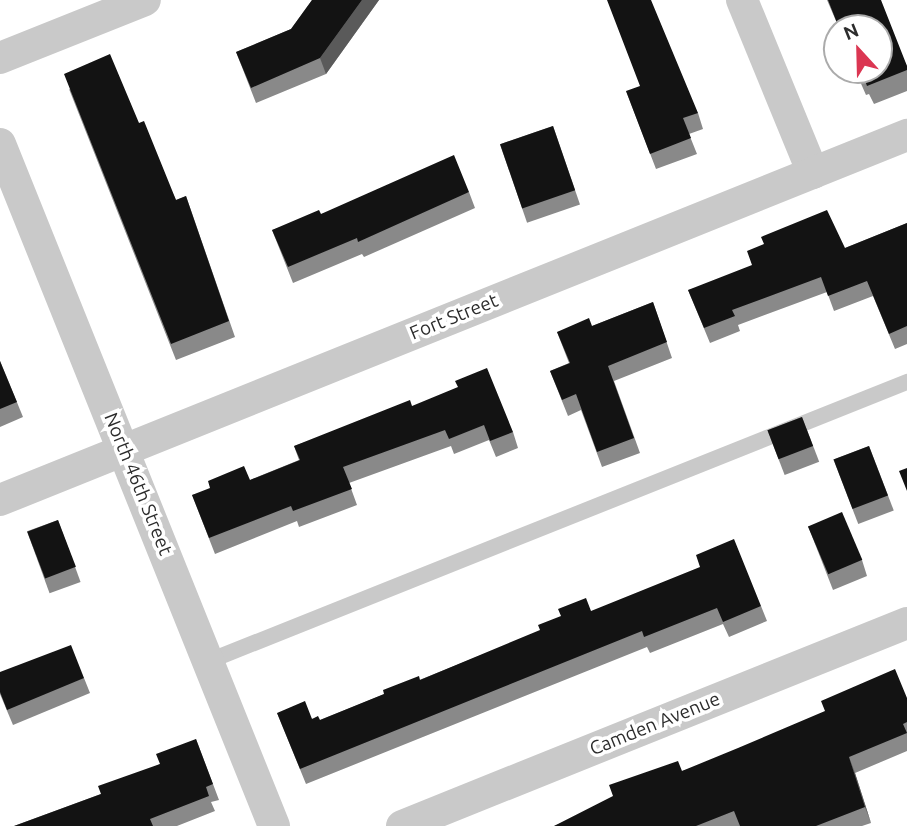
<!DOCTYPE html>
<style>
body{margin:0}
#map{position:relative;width:907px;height:826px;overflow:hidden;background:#fff;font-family:Ubuntu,sans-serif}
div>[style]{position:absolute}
.lane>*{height:16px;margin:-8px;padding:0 8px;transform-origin:8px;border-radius:8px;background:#c9c9c9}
.street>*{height:32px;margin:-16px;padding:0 16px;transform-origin:16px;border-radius:16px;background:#c9c9c9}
.wall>*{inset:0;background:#898989;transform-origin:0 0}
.shaded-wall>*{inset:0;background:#5a5a5a}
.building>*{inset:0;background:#131313;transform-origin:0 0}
span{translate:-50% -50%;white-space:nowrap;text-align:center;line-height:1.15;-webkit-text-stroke:7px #fff;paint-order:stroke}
.street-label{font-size:19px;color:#2c2c2c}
.north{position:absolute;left:823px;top:14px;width:70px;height:70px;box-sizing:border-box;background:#fff;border:2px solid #ababab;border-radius:50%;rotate:338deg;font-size:19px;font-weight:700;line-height:28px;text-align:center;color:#2c2c2c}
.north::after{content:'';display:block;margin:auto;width:24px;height:32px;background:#db3652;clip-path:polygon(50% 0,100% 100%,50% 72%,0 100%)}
</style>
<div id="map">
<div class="lane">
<i style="left:209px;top:661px;width:752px;rotate:-21.79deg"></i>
</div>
<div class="street">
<i style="left:742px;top:0;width:187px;rotate:67.7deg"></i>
<i style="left:0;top:58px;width:156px;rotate:-21.8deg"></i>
<i style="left:0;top:144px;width:735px;rotate:68.11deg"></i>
<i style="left:0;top:500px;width:978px;rotate:-21.92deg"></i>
<i style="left:402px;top:826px;width:544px;rotate:-21.9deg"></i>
</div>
<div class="wall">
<i style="clip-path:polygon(312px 0,379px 0,326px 74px,256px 103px,236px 52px,291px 29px)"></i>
<i style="clip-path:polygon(827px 0,873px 0,907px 66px,907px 91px,874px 104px,869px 94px,866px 95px,855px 70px,879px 70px,879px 28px,839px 28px)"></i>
<i style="clip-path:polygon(69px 89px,139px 123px,176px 200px,186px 196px,235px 337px,176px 360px)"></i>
<i style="clip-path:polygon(626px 91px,698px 113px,703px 129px,689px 134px,697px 154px,656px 169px)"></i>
<i style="left:553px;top:126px;width:83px;height:56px;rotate:71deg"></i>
<i style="clip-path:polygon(469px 192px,475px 208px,364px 257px,362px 254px,293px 283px,272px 230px,321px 214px)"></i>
<i style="clip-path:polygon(907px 223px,907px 344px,895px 349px,873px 296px,834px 311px,827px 292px,738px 325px,740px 331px,710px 343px,688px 290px,845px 248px)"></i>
<i style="clip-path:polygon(653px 302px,672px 358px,614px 381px,640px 453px,602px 467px,581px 410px,568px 416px,550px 371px,569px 363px,557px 332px,592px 326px)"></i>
<i style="clip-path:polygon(0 361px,23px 417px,0 427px)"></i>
<i style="clip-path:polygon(412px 406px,513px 432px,518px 448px,496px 457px,489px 440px,454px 454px,451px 446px,349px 483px,357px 505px,299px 527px,297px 521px,215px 554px,192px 495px,250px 480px,299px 460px,294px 446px)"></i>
<i style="left:802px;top:417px;width:48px;height:37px;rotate:69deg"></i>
<i style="left:869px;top:446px;width:69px;height:38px;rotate:69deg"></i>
<i style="left:58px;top:520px;width:66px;height:33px;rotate:70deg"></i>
<i style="clip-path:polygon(808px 526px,862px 560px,867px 576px,833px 590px)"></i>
<i style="clip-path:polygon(761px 606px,767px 621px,729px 637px,723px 624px,650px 653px,647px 647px,306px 784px,277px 713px,320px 720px,591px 611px)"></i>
<i style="clip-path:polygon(0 672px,84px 678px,90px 693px,13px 725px,0 694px)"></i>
<i style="clip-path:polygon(907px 698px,907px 751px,855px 773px,871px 823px,862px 826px,554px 826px,682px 771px)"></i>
<i style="clip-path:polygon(196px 739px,219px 800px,211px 802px,215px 811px,177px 826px,14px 826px,101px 794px,160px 764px)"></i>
</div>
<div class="shaded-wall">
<i style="clip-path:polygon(362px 0,379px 0,326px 74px,320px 58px)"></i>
<i style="clip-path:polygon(849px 757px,855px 773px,871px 823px,865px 807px)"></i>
</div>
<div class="building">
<i style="clip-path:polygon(312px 0,362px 0,320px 58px,251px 88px,236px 52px,291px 29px)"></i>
<i style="clip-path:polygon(607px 0,651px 0,698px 113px,683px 118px,691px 138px,650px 154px,626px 91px,640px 86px)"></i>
<i style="clip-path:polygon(828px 0,881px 0,907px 66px,907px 70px,867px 86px,863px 75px,859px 77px,856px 70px,879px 70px,879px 28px,839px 28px)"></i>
<i style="clip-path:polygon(110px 54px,139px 123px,144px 121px,176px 200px,186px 196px,229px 321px,171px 344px,64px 74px)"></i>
<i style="left:553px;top:126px;width:68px;height:56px;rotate:71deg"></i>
<i style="clip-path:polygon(454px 155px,469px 192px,358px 242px,357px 238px,288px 267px,272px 230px,319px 210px,321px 214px)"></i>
<i style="clip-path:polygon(827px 210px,845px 248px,907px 223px,907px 326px,889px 334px,867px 281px,828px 296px,821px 277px,732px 310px,735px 316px,704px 328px,688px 290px,752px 265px,747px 251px,764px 244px,761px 237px)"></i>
<i style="clip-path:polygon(653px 302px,667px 342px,608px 366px,634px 438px,597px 452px,576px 394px,562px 400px,550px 371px,570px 363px,557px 332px,589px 318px,592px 326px)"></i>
<i style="clip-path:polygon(0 361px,17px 402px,0 409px)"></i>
<i style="clip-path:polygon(487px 368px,513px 432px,490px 441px,484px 425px,449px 439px,445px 430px,343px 467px,352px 489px,293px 511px,291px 506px,209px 538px,192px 495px,210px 488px,208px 481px,244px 466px,250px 480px,300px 460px,294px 446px,410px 400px,412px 406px,458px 387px,455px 381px)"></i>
<i style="left:802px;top:417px;width:31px;height:37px;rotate:69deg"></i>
<i style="left:869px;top:446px;width:53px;height:38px;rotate:69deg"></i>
<i style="clip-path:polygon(907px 468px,907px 491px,899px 471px)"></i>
<i style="left:842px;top:512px;width:52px;height:37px;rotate:67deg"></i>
<i style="left:58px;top:520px;width:50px;height:33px;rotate:69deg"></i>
<i style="clip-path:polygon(734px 539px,761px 606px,723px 622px,717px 608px,644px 637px,642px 631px,300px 769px,277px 713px,305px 701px,312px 719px,318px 716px,320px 720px,384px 694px,383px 690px,419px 676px,420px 680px,540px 630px,538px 625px,561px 616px,558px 609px,586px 598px,591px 611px,700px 567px,696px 555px)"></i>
<i style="clip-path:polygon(71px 645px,84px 678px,7px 710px,0 692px,0 672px)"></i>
<i style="clip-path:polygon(895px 669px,907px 698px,907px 722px,903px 724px,907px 733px,849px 757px,865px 807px,816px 826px,740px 826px,734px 811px,696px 826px,554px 826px,613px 796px,609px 785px,678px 761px,682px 771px,738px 748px,825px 711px,821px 701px)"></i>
<i style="clip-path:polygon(196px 739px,213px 784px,206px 787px,209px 796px,150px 819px,153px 826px,14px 826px,101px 794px,98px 786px,160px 764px,156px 754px)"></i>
</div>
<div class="street-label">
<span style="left:454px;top:317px;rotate:-22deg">Fort Street</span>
<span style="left:138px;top:484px;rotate:68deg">North 46th Street</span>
<span style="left:655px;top:724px;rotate:-22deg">Camden Avenue</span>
</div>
<div class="north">N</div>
</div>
